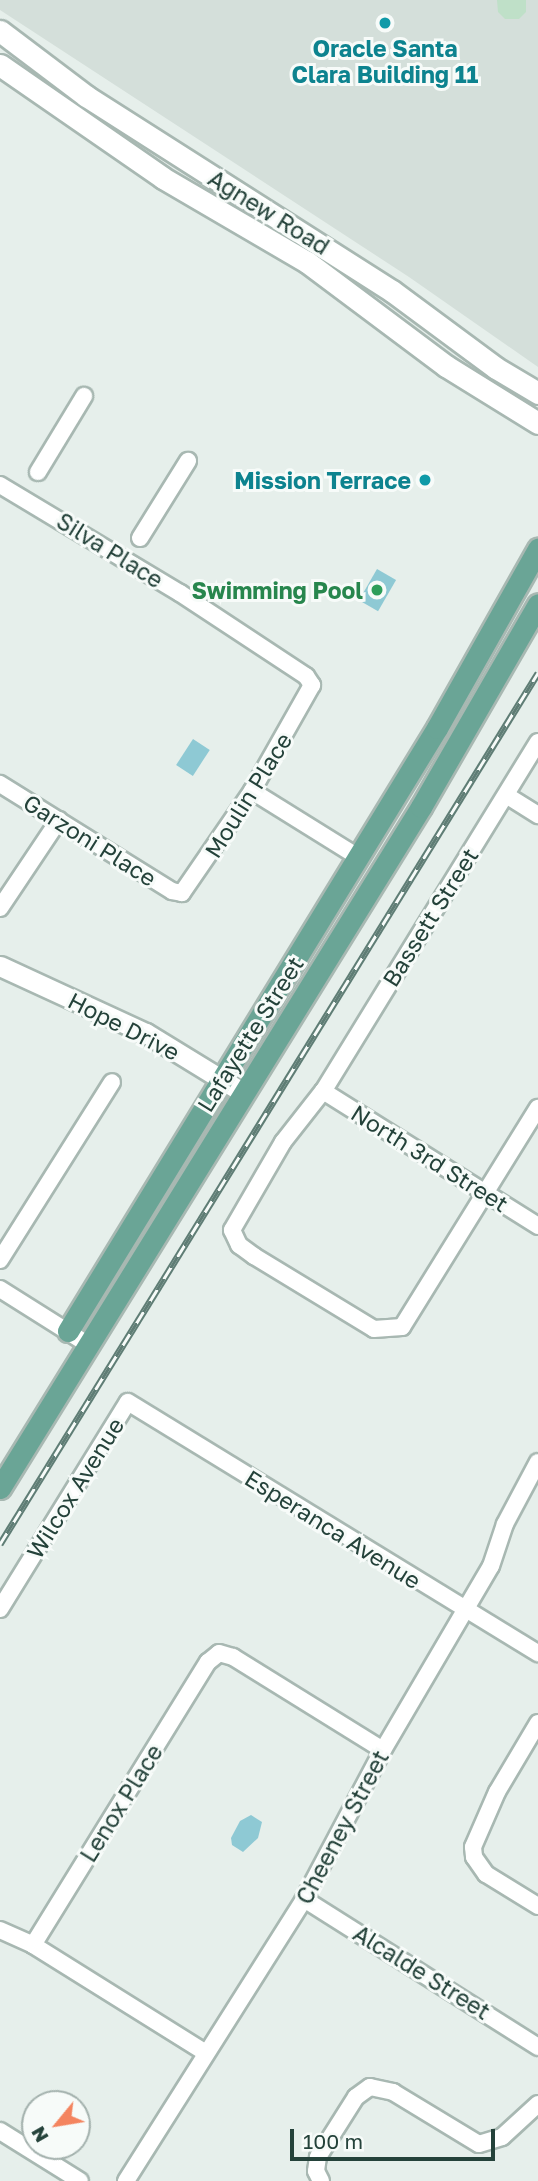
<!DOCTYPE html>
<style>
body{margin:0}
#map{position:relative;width:538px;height:2181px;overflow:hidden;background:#e6efeb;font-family:"Golos Text",sans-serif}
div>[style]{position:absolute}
.built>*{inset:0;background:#d4dfda}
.green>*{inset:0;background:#bfe0c8}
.water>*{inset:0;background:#8ec9d4;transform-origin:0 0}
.roads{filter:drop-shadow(2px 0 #a8b8b2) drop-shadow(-2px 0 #a8b8b2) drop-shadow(0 2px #a8b8b2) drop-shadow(0 -2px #a8b8b2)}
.minor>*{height:16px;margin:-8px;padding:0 8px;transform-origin:8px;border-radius:8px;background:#fff}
.tertiary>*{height:19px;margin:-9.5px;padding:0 9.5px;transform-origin:9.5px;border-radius:9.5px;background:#fff}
.secondary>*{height:21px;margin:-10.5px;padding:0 10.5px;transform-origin:10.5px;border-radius:10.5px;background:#fff}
.primary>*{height:21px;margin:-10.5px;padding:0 10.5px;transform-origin:10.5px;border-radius:10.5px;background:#6aa596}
.rail>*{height:7px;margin-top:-3.5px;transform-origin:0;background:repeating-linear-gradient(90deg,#f7fbf9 0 13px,#5f7d75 0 26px);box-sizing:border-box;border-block:2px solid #5f7d75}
.dots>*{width:19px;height:19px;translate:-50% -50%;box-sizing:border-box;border:4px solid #f7fbf9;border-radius:50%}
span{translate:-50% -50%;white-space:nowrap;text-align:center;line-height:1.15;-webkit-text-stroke:6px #f7fbf9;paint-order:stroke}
.culture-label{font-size:23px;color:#0d838f;font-weight:700}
.right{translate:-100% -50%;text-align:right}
.street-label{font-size:23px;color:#24423a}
.leisure-label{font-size:23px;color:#27864d;font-weight:700}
.north{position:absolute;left:21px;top:2090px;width:70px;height:70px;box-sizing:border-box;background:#f7fbf9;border:2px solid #a3b1ad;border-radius:50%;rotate:240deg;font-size:19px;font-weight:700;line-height:28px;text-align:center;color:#24423a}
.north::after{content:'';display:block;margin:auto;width:24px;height:32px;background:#f4845f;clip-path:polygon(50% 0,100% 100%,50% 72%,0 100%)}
.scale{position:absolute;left:290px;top:2129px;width:205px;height:32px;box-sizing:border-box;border:4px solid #24423a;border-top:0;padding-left:9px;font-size:21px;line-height:24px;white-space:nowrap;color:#24423a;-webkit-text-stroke:5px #f7fbf9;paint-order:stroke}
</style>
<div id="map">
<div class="built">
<i style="clip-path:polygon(0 0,538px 0,538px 367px,409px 277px,0 10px)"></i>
</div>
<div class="green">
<i style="clip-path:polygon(497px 0,526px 0,526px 12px,519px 19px,505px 19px,498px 12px)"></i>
</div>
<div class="water">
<i style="left:377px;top:569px;width:22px;height:36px;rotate:30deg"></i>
<i style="left:193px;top:739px;width:20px;height:31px;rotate:33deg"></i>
<i style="clip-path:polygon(251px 1815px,262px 1822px,258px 1838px,243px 1852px,232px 1845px,231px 1838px,240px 1821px)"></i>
</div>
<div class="roads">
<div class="minor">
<i style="left:38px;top:472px;width:89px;rotate:-58.8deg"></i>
<i style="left:0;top:485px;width:210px;rotate:31deg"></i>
<i style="left:180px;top:593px;width:151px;rotate:33.4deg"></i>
<i style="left:306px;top:676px;width:11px;rotate:56deg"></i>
<i style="left:312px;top:685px;width:122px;rotate:119.5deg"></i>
<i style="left:252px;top:791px;width:124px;rotate:124.5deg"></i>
<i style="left:182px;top:893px;width:10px;rotate:-169deg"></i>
<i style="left:172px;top:891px;width:203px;rotate:-148.1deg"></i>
<i style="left:140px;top:538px;width:91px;rotate:-58.1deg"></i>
<i style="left:538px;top:742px;width:410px;rotate:121.6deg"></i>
<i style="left:323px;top:1091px;width:65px;rotate:128.1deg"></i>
<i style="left:283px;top:1142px;width:102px;rotate:120.1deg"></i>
<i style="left:232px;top:1230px;width:17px;rotate:65deg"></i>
<i style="left:239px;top:1245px;width:19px;rotate:36deg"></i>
<i style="left:254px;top:1256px;width:140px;rotate:31.3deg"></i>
<i style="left:374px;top:1329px;width:28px;rotate:-4deg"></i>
<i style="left:402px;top:1327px;width:258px;rotate:-58.2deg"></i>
<i style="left:252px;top:791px;width:125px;rotate:31.9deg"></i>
<i style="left:506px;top:795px;width:38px;rotate:32deg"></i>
<i style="left:0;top:908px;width:106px;rotate:-56.2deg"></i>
<i style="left:323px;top:1091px;width:254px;rotate:32.1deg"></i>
<i style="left:0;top:1260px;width:210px;rotate:-57.8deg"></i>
<i style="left:0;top:1289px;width:105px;rotate:32.2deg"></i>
<i style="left:0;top:1609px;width:243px;rotate:-58.3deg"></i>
<i style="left:128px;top:1402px;width:481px;rotate:31.5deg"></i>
<i style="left:538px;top:1723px;width:80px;rotate:120.7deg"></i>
<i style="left:497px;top:1792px;width:60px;rotate:113.6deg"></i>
<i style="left:473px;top:1847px;width:10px;rotate:84deg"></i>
<i style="left:474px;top:1857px;width:21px;rotate:55deg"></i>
<i style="left:486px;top:1874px;width:61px;rotate:31.6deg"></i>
<i style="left:304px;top:1899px;width:277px;rotate:32.3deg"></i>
<i style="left:0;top:1930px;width:36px;rotate:24deg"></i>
<i style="left:206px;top:2053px;width:204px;rotate:-148deg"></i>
<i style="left:33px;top:1945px;width:333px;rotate:-58.3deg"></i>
<i style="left:208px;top:1662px;width:14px;rotate:-39deg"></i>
<i style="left:219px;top:1653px;width:15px;rotate:16deg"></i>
<i style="left:233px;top:1657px;width:176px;rotate:31.8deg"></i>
<i style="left:0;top:2131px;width:94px;rotate:32deg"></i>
<i style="left:126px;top:2181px;width:333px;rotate:-57.7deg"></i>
<i style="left:304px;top:1899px;width:169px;rotate:-62.1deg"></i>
<i style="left:383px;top:1750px;width:213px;rotate:-59.6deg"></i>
<i style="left:491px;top:1566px;width:44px;rotate:-71.6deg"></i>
<i style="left:505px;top:1524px;width:70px;rotate:-62deg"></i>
<i style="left:321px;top:2181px;width:11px;rotate:-117deg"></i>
<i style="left:316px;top:2171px;width:14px;rotate:-82deg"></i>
<i style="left:318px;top:2157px;width:71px;rotate:-57.7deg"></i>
<i style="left:356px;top:2097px;width:17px;rotate:-36deg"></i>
<i style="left:370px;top:2087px;width:24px;rotate:12deg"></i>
<i style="left:393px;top:2092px;width:100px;rotate:31.2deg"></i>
<i style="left:479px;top:2144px;width:24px;rotate:-17deg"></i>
<i style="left:502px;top:2137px;width:49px;rotate:-42.5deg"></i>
</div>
<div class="tertiary">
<i style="left:0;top:966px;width:161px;rotate:24.7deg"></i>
<i style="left:146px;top:1033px;width:115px;rotate:31.5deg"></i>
</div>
<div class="secondary">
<i style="left:0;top:31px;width:108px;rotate:37.1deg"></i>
<i style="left:86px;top:96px;width:363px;rotate:32.5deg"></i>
<i style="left:392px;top:291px;width:129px;rotate:36.5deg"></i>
<i style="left:496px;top:368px;width:49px;rotate:30.8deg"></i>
<i style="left:0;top:65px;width:198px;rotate:34.7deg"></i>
<i style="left:163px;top:178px;width:167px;rotate:30.3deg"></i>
<i style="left:307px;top:262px;width:174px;rotate:36.8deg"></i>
<i style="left:446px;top:366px;width:108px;rotate:31.8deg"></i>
</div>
<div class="primary">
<i style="left:68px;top:1331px;width:707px;rotate:-58.54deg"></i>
<i style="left:437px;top:728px;width:206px;rotate:-60.6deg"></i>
<i style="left:0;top:1488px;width:801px;rotate:-58.28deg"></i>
<i style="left:421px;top:807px;width:234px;rotate:-60deg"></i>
</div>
</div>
<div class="rail">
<i style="left:0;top:1544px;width:1024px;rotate:-58.3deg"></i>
</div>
<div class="dots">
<i style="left:385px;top:23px;background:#0f9aa8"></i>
<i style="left:425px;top:480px;background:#0f9aa8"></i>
<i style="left:377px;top:590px;background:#2e9e5b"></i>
</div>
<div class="culture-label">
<span style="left:385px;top:61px">Oracle Santa<br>Clara Building 11</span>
<span class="right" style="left:411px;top:480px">Mission Terrace</span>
</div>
<div class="street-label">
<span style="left:269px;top:212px;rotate:32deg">Agnew Road</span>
<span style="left:110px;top:550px;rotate:32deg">Silva Place</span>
<span style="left:248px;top:795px;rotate:-58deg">Moulin Place</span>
<span style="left:90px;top:840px;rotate:32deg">Garzoni Place</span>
<span style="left:430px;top:917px;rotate:-58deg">Bassett Street</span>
<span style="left:124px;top:1026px;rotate:27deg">Hope Drive</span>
<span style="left:250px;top:1034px;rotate:-58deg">Lafayette Street</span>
<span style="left:430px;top:1158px;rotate:32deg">North 3rd Street</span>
<span style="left:75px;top:1488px;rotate:-58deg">Wilcox Avenue</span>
<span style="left:333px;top:1529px;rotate:32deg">Esperanca Avenue</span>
<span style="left:121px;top:1803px;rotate:-58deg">Lenox Place</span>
<span style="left:342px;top:1827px;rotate:-62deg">Cheeney Street</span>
<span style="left:422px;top:1972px;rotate:32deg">Alcalde Street</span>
</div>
<div class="leisure-label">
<span class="right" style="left:363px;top:590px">Swimming Pool</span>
</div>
<div class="north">N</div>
<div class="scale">100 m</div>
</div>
